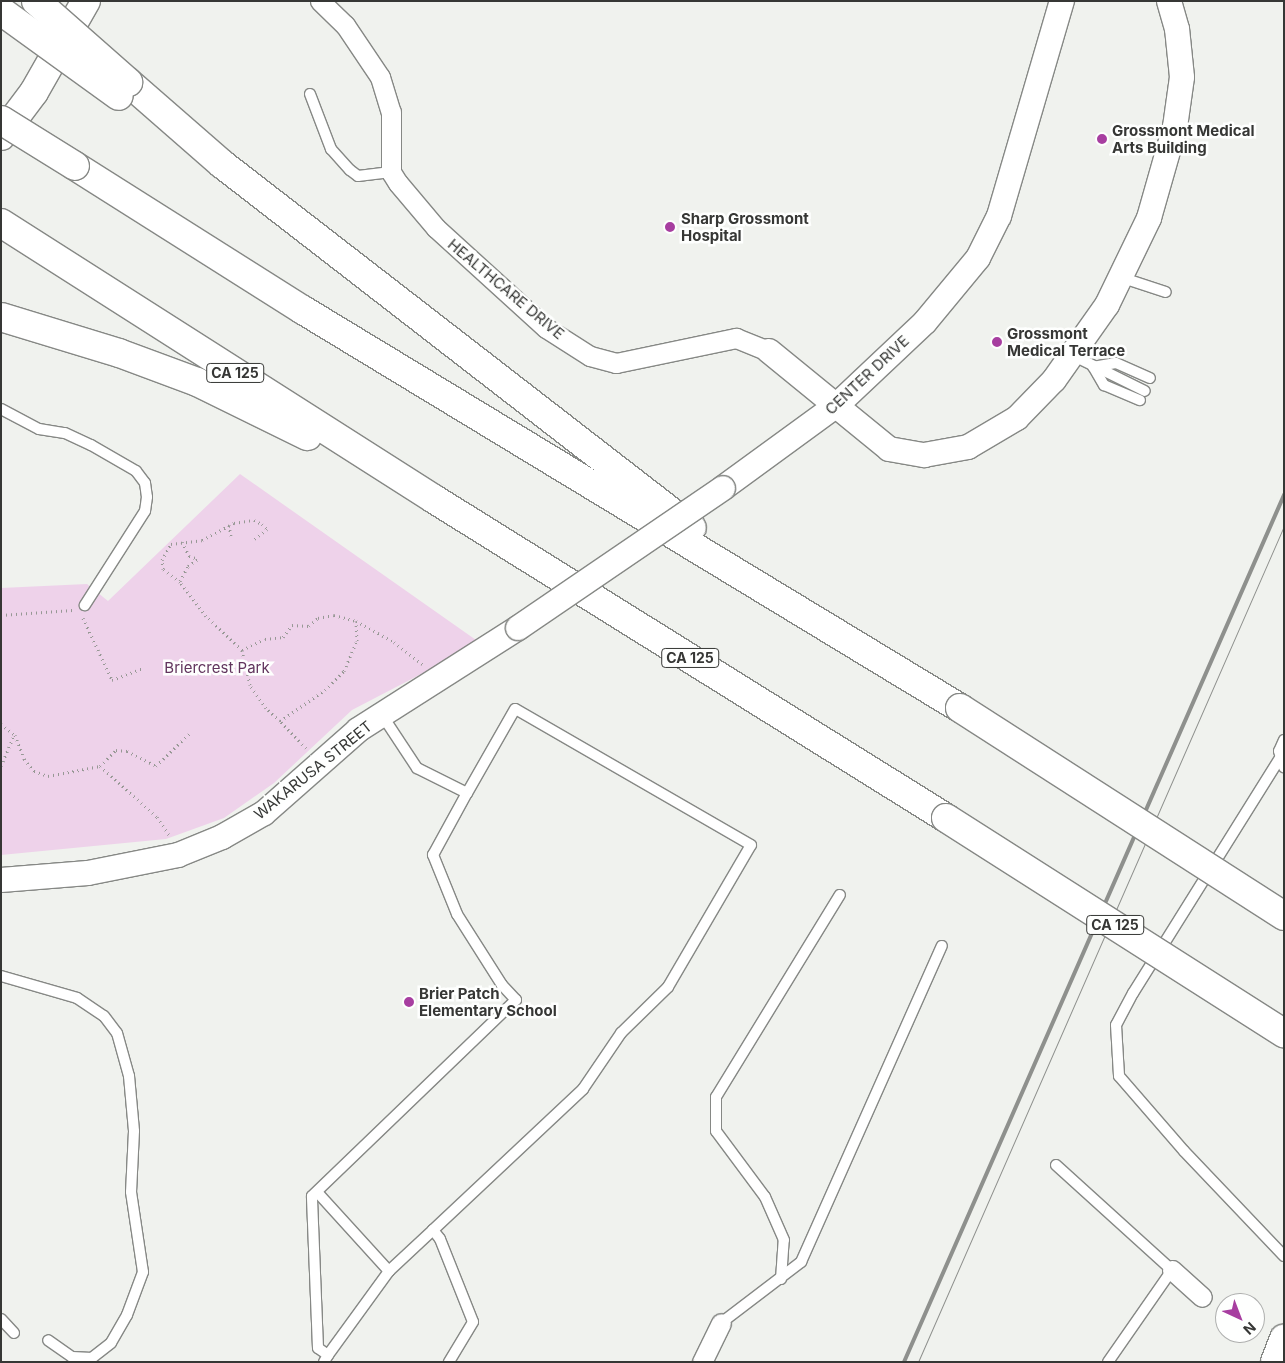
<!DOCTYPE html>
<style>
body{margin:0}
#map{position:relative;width:1285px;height:1363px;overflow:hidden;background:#f0f2ee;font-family:Inter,sans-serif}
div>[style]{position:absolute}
.green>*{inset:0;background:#eed2ea}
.path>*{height:3px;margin-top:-1.5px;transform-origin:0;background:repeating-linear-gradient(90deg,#979895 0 1px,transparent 0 5px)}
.roads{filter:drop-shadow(1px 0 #868885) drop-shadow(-1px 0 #868885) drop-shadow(0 1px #868885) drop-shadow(0 -1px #868885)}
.service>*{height:10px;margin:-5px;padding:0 5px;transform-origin:5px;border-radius:5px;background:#fff}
.minor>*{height:19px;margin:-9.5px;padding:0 9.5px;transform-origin:9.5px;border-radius:9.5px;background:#fff}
.tertiary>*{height:24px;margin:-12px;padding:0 12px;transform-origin:12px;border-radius:12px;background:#fff}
.secondary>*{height:28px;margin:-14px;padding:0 14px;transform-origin:14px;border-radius:14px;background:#fff}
.primary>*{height:28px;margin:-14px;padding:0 14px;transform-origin:14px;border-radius:14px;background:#fff}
.motorway>*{height:28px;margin:-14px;padding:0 14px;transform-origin:14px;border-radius:14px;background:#fff}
.tram>*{height:1px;margin:-0.5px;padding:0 0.5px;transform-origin:0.5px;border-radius:0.5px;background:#8e908d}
.rail>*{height:4px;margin:-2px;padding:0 2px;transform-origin:2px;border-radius:2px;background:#8e908d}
.bridges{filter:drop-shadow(1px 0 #868885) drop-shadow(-1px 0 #868885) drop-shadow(0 1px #868885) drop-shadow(0 -1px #868885)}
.tertiary-bridge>*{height:24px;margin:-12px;padding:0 12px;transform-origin:12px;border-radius:12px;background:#fff}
.motorway-bridge>*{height:28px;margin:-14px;padding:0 14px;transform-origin:14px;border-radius:14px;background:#fff}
.dots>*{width:14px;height:14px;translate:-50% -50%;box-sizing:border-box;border:2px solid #fefffe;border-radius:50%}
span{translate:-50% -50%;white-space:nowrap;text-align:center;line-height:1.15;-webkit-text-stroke:5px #fefffe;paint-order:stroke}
.shield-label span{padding:1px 4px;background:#fefffe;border:1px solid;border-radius:4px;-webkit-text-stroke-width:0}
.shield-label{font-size:14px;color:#363735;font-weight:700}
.poi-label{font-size:15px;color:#363735;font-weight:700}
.left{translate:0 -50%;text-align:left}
.street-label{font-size:15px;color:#363735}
.park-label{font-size:15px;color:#61345d}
.frame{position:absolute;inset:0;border:2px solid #363735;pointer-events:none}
.north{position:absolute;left:1215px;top:1293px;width:50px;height:50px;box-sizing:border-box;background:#fefffe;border:1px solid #aeafae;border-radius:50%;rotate:137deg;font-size:14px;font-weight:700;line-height:20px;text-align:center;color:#363735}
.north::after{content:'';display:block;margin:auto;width:18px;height:22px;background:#a73ea0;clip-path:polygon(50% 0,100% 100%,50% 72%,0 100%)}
</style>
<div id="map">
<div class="green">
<i style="clip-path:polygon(240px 474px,476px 640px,450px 659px,352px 710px,274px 783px,224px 818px,166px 839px,1px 855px,1px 588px,87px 584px,108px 601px)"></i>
</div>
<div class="path">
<i style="left:229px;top:525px;width:11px;rotate:80deg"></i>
<i style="left:182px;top:542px;width:16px;rotate:63deg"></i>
<i style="left:189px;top:556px;width:9px;rotate:18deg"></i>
<i style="left:180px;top:581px;width:17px;rotate:-62deg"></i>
<i style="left:188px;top:566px;width:12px;rotate:-35deg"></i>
<i style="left:1px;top:615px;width:72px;rotate:-4deg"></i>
<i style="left:83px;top:618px;width:68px;rotate:64.9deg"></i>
<i style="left:112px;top:680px;width:34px;rotate:-21deg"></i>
<i style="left:242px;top:650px;width:50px;rotate:-136.6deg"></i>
<i style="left:206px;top:616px;width:43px;rotate:-127.4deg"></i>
<i style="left:180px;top:582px;width:21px;rotate:-143deg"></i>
<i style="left:163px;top:569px;width:9px;rotate:-96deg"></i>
<i style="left:162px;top:560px;width:18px;rotate:-61deg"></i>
<i style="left:171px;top:544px;width:31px;rotate:-7deg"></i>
<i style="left:202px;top:540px;width:36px;rotate:-28deg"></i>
<i style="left:234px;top:523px;width:20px;rotate:-9deg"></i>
<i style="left:254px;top:520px;width:9px;rotate:27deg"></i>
<i style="left:262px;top:524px;width:7px;rotate:45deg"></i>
<i style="left:267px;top:529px;width:16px;rotate:142deg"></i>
<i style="left:280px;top:721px;width:19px;rotate:-137deg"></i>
<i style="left:266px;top:708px;width:28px;rotate:-125deg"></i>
<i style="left:250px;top:685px;width:36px;rotate:-103deg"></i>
<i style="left:242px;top:650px;width:25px;rotate:-26deg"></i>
<i style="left:265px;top:639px;width:18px;rotate:-6deg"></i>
<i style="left:283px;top:637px;width:15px;rotate:-53deg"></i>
<i style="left:292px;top:625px;width:17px;rotate:3deg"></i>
<i style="left:309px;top:626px;width:12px;rotate:-42deg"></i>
<i style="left:318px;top:618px;width:16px;rotate:-11deg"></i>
<i style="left:334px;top:615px;width:23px;rotate:15deg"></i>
<i style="left:1px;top:724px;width:18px;rotate:38deg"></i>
<i style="left:15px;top:735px;width:26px;rotate:69deg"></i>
<i style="left:24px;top:759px;width:16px;rotate:50deg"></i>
<i style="left:34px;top:771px;width:15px;rotate:20deg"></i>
<i style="left:48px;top:776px;width:53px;rotate:-10.9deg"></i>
<i style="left:100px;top:766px;width:23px;rotate:-45deg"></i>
<i style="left:116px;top:750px;width:11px;rotate:5deg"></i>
<i style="left:127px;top:751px;width:33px;rotate:27deg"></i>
<i style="left:156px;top:766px;width:49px;rotate:-44.2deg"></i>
<i style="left:306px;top:748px;width:37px;rotate:-134deg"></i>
<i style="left:280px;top:721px;width:55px;rotate:-34.6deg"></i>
<i style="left:325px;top:690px;width:27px;rotate:-45deg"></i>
<i style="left:344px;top:671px;width:33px;rotate:-67deg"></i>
<i style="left:357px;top:641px;width:20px;rotate:-93deg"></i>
<i style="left:356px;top:621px;width:43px;rotate:28.9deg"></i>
<i style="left:394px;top:642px;width:36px;rotate:38deg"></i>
<i style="left:1px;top:766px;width:33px;rotate:-67deg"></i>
<i style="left:100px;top:766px;width:76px;rotate:41.8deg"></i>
<i style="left:157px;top:817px;width:23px;rotate:56deg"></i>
</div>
<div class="roads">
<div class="service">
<i style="left:310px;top:94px;width:59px;rotate:69.1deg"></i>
<i style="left:331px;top:149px;width:28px;rotate:48deg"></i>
<i style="left:350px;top:170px;width:10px;rotate:37deg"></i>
<i style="left:358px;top:176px;width:33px;rotate:-7deg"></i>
<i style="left:1120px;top:277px;width:48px;rotate:18.1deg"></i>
<i style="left:1072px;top:355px;width:81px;rotate:26.3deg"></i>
<i style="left:1093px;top:367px;width:23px;rotate:-10deg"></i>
<i style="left:1116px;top:363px;width:37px;rotate:24deg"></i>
<i style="left:1094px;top:368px;width:20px;rotate:60deg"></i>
<i style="left:1104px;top:385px;width:39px;rotate:23deg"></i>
<i style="left:1px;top:409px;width:43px;rotate:27.8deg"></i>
<i style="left:39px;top:429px;width:26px;rotate:9deg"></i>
<i style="left:65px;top:433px;width:29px;rotate:25deg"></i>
<i style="left:91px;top:445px;width:52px;rotate:30deg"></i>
<i style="left:136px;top:471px;width:15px;rotate:53deg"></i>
<i style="left:145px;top:483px;width:14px;rotate:82deg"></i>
<i style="left:147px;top:497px;width:14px;rotate:98deg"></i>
<i style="left:145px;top:511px;width:112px;rotate:122.6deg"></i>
<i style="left:1284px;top:740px;width:12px;rotate:114deg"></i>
<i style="left:1279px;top:751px;width:17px;rotate:73deg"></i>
<i style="left:1280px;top:758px;width:277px;rotate:122deg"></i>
<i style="left:1133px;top:993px;width:36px;rotate:118deg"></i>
<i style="left:1116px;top:1025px;width:51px;rotate:86.6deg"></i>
<i style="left:1119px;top:1076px;width:99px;rotate:49.1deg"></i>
<i style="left:1184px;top:1151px;width:145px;rotate:46.4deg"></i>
<i style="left:1px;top:976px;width:79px;rotate:16.1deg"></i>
<i style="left:77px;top:998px;width:32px;rotate:34deg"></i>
<i style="left:104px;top:1016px;width:21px;rotate:53deg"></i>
<i style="left:117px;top:1033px;width:45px;rotate:74.4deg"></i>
<i style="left:129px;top:1076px;width:55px;rotate:84.8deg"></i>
<i style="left:134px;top:1131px;width:61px;rotate:92.8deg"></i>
<i style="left:131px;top:1192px;width:81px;rotate:81.5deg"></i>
<i style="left:143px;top:1272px;width:46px;rotate:110.4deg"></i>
<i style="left:127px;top:1315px;width:32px;rotate:120deg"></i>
<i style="left:111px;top:1343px;width:24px;rotate:142deg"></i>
<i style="left:92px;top:1358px;width:20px;rotate:-177deg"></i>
<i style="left:72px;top:1357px;width:29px;rotate:-145deg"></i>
<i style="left:1056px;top:1165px;width:156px;rotate:42.2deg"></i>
<i style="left:1172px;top:1270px;width:112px;rotate:124.8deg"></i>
<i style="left:317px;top:1192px;width:107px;rotate:47.7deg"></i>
<i style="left:389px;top:1271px;width:60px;rotate:-43deg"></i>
<i style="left:433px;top:1230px;width:11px;rotate:52deg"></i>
<i style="left:440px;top:1239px;width:89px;rotate:68.3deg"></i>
<i style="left:473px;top:1322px;width:47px;rotate:121deg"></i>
<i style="left:433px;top:1230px;width:206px;rotate:-43.2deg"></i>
<i style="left:583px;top:1089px;width:68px;rotate:-55.8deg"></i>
<i style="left:621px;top:1033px;width:66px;rotate:-44.4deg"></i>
<i style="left:668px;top:987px;width:164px;rotate:-59.7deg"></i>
<i style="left:751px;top:845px;width:272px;rotate:-150deg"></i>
<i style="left:515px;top:709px;width:97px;rotate:119.7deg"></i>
<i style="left:781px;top:1279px;width:39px;rotate:-86deg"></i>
<i style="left:784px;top:1240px;width:47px;rotate:-113.8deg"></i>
<i style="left:765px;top:1197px;width:82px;rotate:-126.6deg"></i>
<i style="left:716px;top:1131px;width:34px;rotate:-90deg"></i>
<i style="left:716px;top:1097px;width:237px;rotate:-58.5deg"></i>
<i style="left:1px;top:1319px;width:19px;rotate:47deg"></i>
<i style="left:721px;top:1323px;width:101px;rotate:-37.3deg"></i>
<i style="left:801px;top:1262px;width:346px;rotate:-66deg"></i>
<i style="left:328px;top:1355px;width:104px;rotate:-54deg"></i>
<i style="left:324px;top:1362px;width:8px;rotate:-60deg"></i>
<i style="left:328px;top:1355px;width:12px;rotate:-145deg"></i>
<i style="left:318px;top:1348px;width:152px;rotate:-92.3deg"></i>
<i style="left:312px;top:1196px;width:283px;rotate:-43.9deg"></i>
<i style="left:516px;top:1000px;width:21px;rotate:-133deg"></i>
<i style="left:502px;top:985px;width:84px;rotate:-122.4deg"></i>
<i style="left:457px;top:914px;width:64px;rotate:-112.1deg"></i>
<i style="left:433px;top:855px;width:71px;rotate:-61.3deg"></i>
<i style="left:467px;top:793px;width:56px;rotate:-153.4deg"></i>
<i style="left:417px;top:768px;width:64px;rotate:-123.4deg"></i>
</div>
<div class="minor">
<i style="left:320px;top:1px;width:35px;rotate:44deg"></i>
<i style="left:345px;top:25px;width:63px;rotate:56.1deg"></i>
<i style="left:380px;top:77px;width:37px;rotate:73deg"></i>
<i style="left:391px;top:112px;width:60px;rotate:90deg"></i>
<i style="left:391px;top:172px;width:13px;rotate:58deg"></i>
<i style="left:398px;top:183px;width:59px;rotate:49.8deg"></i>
<i style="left:436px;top:228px;width:149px;rotate:42.3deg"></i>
<i style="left:546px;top:328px;width:52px;rotate:32.5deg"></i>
<i style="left:590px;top:356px;width:27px;rotate:15deg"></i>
<i style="left:616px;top:363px;width:123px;rotate:-11.8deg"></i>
<i style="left:736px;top:338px;width:35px;rotate:22deg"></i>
<i style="left:1172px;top:1270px;width:40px;rotate:42deg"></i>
<i style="left:702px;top:1362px;width:43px;rotate:-64deg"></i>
</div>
<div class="tertiary">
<i style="left:769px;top:351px;width:155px;rotate:39.2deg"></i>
<i style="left:889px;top:449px;width:36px;rotate:10deg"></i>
<i style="left:924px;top:455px;width:45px;rotate:-10.3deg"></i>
<i style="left:968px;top:447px;width:57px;rotate:-30.6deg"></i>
<i style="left:1017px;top:418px;width:53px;rotate:-45.8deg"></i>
<i style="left:1054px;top:380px;width:92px;rotate:-54.8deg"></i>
<i style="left:1107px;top:305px;width:97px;rotate:-64.2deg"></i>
<i style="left:1149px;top:218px;width:95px;rotate:-74.1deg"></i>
<i style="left:1175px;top:127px;width:50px;rotate:-82deg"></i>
<i style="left:1182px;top:77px;width:48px;rotate:-95.9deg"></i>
<i style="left:1177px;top:29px;width:29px;rotate:-106deg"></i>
<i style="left:723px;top:488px;width:141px;rotate:-36.1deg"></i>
<i style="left:837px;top:405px;width:121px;rotate:-43.3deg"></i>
<i style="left:925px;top:322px;width:83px;rotate:-50.4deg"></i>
<i style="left:978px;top:258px;width:47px;rotate:-63.4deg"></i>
<i style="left:999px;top:216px;width:224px;rotate:-73.7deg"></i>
<i style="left:1px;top:880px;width:87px;rotate:-4.6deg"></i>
<i style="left:88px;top:873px;width:92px;rotate:-11.3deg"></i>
<i style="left:178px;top:855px;width:48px;rotate:-22.2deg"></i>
<i style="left:222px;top:837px;width:48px;rotate:-29.7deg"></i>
<i style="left:264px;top:813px;width:125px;rotate:-41.4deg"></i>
<i style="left:358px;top:730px;width:190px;rotate:-32.5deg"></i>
</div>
<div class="secondary">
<i style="left:1px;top:136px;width:55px;rotate:-53.1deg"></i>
<i style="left:34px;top:92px;width:105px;rotate:-60.3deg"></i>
</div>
<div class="primary">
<i style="left:1275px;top:1362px;width:25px;rotate:-69deg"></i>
</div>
<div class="motorway">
<i style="left:128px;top:82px;width:125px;rotate:41.1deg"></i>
<i style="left:222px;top:164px;width:594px;rotate:37.76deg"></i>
<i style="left:75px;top:166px;width:270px;rotate:32.3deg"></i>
<i style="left:303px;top:310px;width:768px;rotate:31.21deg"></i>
<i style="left:1px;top:223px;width:513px;rotate:32.51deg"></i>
<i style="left:434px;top:499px;width:603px;rotate:31.92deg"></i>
<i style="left:1px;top:317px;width:123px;rotate:17deg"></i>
<i style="left:119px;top:353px;width:83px;rotate:20.4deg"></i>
<i style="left:197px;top:382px;width:123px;rotate:26.1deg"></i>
</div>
</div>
<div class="tram">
<i style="left:918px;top:1362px;width:913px;rotate:-66.36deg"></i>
</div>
<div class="rail">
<i style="left:904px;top:1362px;width:947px;rotate:-66.33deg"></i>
</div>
<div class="bridges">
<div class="tertiary-bridge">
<i style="left:518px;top:628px;width:248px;rotate:-34.3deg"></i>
</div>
<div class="motorway-bridge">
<i style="left:36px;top:1px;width:123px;rotate:41.4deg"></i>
<i style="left:1px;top:11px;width:145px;rotate:35.8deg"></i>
<i style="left:1px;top:120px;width:87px;rotate:31.9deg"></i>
<i style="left:960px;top:708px;width:385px;rotate:32.7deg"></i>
<i style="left:946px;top:818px;width:401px;rotate:32.5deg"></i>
</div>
</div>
<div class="dots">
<i style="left:1102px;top:139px;background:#a73ea0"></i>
<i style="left:670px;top:227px;background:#a73ea0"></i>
<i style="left:997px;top:342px;background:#a73ea0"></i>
<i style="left:409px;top:1002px;background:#a73ea0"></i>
</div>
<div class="shield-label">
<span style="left:235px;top:373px">CA 125</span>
<span style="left:690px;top:658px">CA 125</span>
<span style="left:1115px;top:925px">CA 125</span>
</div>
<div class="poi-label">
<span class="left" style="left:1112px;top:139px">Grossmont Medical<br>Arts Building</span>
<span class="left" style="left:681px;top:227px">Sharp Grossmont<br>Hospital</span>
<span class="left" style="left:1007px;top:342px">Grossmont<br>Medical Terrace</span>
<span class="left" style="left:419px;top:1002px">Brier Patch<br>Elementary School</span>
</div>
<div class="street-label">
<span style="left:506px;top:289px;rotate:40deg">HEALTHCARE DRIVE</span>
<span style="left:867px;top:375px;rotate:-43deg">CENTER DRIVE</span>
<span style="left:313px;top:770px;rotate:-39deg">WAKARUSA STREET</span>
</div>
<div class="park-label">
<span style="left:217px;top:668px">Briercrest Park</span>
</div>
<div class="frame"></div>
<div class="north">N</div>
</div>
